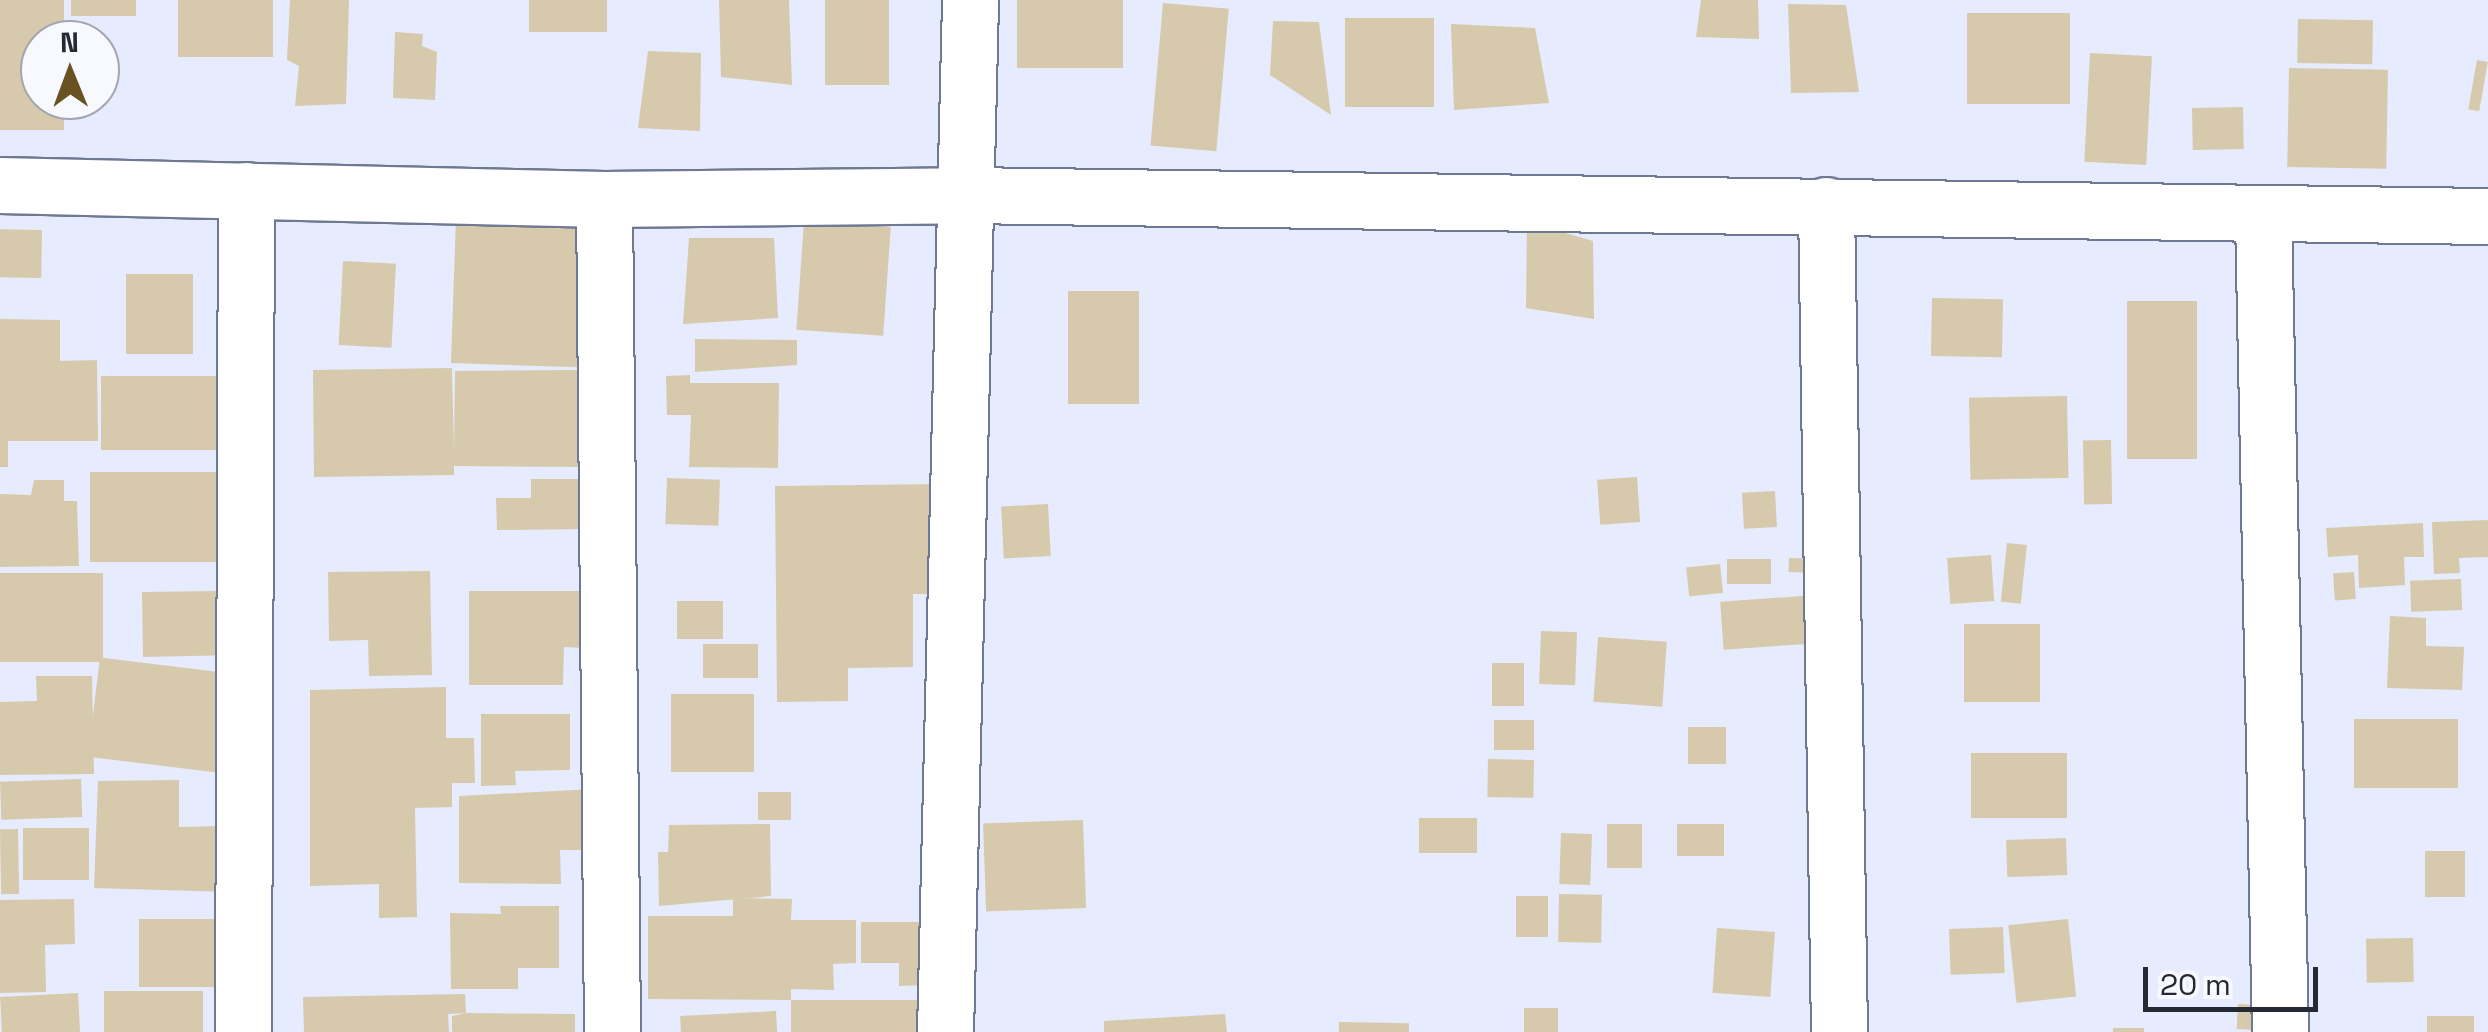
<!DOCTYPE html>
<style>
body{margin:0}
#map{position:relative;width:2488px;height:1032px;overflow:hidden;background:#e6ebfd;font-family:"Space Grotesk",sans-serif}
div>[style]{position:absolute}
.building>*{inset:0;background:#d7c9ac;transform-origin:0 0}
.roads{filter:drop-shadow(2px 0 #707993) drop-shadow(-2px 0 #707993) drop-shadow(0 2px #707993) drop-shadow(0 -2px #707993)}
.minor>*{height:55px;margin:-27.5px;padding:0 27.5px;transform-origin:27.5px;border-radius:27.5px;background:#fff}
span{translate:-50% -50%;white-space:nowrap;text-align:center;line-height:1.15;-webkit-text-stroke:10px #f7f9ff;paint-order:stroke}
.north{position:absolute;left:20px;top:20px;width:100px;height:100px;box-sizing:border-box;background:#f7f9ff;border:2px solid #a3a6ae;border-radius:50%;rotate:359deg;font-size:28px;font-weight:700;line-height:40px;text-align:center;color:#252934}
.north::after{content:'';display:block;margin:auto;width:35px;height:45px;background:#685222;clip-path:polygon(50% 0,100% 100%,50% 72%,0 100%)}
.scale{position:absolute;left:2143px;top:967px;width:175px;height:45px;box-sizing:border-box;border:5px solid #252934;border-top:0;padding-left:12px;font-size:30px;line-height:35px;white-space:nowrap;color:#252934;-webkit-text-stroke:8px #f7f9ff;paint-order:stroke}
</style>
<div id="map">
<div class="building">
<i style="clip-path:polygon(0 0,64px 0,64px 40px,40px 40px,40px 100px,64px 100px,64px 130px,0 130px)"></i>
<i style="left:71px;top:0;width:65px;height:16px"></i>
<i style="left:178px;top:0;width:95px;height:57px"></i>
<i style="clip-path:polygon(290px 0,349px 0,346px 104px,295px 106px,299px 66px,287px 60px)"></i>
<i style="left:529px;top:0;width:78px;height:32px"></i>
<i style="clip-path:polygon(719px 0,789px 0,792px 85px,721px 77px)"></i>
<i style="left:825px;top:0;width:64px;height:85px"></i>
<i style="left:1017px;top:0;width:106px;height:68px"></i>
<i style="clip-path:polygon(1701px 0,1758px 0,1759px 39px,1696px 37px)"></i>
<i style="left:1163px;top:3px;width:66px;height:143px;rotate:5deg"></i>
<i style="clip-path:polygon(1788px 4px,1846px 5px,1859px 92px,1791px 93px)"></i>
<i style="left:1967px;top:13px;width:103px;height:91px"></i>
<i style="left:1345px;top:18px;width:89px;height:89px"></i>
<i style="left:2298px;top:19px;width:75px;height:44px;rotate:1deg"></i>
<i style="clip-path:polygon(1273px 21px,1319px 22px,1331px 115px,1270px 75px)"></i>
<i style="clip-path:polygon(1451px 24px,1535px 28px,1549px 103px,1454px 110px)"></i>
<i style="clip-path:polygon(395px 32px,423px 34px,422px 46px,437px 52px,435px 100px,393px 98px)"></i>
<i style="clip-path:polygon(648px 51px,701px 53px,700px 131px,638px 128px)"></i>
<i style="left:2090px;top:53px;width:62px;height:109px;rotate:3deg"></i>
<i style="left:2477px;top:60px;width:11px;height:50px;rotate:10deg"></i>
<i style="left:2289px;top:68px;width:99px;height:99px;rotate:1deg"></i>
<i style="left:2243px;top:107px;width:42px;height:51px;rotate:89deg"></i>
<i style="left:456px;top:219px;width:127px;height:144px;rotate:2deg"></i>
<i style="left:804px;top:221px;width:87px;height:109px;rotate:4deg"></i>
<i style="clip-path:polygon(1527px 222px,1593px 241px,1594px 319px,1526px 308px)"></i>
<i style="left:42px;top:230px;width:48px;height:42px;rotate:91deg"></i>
<i style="clip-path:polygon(689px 238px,774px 238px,778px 318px,683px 324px)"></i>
<i style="left:343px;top:261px;width:53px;height:84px;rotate:3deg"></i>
<i style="left:126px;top:274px;width:67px;height:80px"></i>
<i style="left:1068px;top:291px;width:71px;height:113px"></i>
<i style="left:1932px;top:298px;width:71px;height:58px;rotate:1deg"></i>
<i style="left:2127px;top:301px;width:70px;height:158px"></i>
<i style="clip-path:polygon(0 319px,60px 320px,60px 361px,97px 360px,98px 441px,8px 441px,8px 467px,0 467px)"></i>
<i style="clip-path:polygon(695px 339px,797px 340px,797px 365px,695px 372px)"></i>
<i style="clip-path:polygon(452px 368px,454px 450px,455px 371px,579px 370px,579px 467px,454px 466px,454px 475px,314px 477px,313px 370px)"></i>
<i style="clip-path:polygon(690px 375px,690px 383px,779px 383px,778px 468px,689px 467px,691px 415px,667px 415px,666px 376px)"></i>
<i style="left:229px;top:376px;width:74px;height:128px;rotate:90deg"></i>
<i style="left:2067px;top:396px;width:82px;height:98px;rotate:89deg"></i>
<i style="left:2111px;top:440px;width:64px;height:28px;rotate:89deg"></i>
<i style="left:90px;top:472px;width:138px;height:90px"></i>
<i style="left:1637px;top:477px;width:45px;height:40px;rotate:86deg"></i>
<i style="left:667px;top:478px;width:53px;height:46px;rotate:2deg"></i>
<i style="clip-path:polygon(531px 479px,585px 479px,585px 529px,497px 530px,496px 498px,531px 498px)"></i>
<i style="clip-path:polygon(34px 480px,64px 480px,64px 501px,77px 501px,79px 566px,0 567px,0 494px,31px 495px)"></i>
<i style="clip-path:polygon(944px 484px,934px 594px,913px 594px,913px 667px,848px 668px,848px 701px,777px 702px,775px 486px)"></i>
<i style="left:1775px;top:491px;width:36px;height:33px;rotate:87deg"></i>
<i style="left:1048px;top:504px;width:52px;height:47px;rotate:87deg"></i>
<i style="clip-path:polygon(2488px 520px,2488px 557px,2459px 558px,2460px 573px,2434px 574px,2432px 522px)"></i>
<i style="clip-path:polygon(2423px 523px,2424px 557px,2404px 557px,2405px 585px,2359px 588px,2358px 555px,2328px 557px,2326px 528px)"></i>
<i style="left:2007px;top:543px;width:20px;height:59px;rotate:6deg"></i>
<i style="left:1991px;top:555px;width:46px;height:44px;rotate:86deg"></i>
<i style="left:1789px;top:558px;width:31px;height:14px;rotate:2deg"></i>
<i style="left:1771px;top:559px;width:25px;height:44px;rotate:90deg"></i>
<i style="left:1720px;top:564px;width:29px;height:34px;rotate:84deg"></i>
<i style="clip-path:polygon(430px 571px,432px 675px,369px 676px,368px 640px,329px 641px,328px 572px)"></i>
<i style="left:2354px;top:572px;width:27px;height:21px;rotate:86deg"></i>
<i style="left:0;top:573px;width:103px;height:89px"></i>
<i style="left:2461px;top:579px;width:31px;height:51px;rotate:88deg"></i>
<i style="clip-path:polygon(220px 591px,237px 655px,143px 657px,142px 592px)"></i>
<i style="clip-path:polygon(469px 591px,584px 591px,584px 648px,564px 647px,563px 685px,469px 685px)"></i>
<i style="left:1803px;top:596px;width:48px;height:83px;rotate:86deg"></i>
<i style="left:677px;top:601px;width:46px;height:38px"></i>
<i style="clip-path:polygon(2390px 616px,2426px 618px,2426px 646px,2464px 647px,2462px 690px,2387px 688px)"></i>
<i style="left:1964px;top:624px;width:76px;height:78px"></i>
<i style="left:1541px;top:631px;width:36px;height:53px;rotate:2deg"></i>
<i style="left:1598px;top:637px;width:69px;height:65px;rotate:4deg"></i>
<i style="left:703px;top:644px;width:55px;height:34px"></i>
<i style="left:1492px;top:663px;width:32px;height:43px"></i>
<i style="left:235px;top:674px;width:100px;height:136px;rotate:97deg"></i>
<i style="clip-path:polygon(36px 676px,92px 676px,94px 774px,0 775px,0 702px,37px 701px)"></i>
<i style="clip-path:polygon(446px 687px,446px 738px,474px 738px,475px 783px,452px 783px,452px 807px,415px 808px,417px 917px,379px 918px,379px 884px,310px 886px,310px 690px)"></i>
<i style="left:754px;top:694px;width:78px;height:83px;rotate:90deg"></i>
<i style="clip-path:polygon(481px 714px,570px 714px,570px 770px,515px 771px,516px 785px,481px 786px)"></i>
<i style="left:2458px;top:719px;width:69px;height:104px;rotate:90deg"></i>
<i style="left:1494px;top:720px;width:40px;height:30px"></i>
<i style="left:1688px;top:727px;width:38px;height:37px"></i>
<i style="left:1971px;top:753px;width:96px;height:65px"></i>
<i style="left:1488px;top:759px;width:46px;height:38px;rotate:1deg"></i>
<i style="left:81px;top:779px;width:38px;height:81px;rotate:88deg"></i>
<i style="clip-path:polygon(179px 780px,179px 827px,220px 826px,231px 892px,94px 888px,98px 781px)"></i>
<i style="clip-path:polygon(594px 789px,594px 809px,581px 808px,581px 850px,560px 850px,561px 884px,459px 883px,459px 796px)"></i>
<i style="left:758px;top:792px;width:33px;height:28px"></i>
<i style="left:1419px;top:818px;width:58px;height:35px"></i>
<i style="left:1083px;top:820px;width:88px;height:100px;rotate:88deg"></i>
<i style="clip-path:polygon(770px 824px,771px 896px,659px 906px,658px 852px,668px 852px,669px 825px)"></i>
<i style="left:1607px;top:824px;width:35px;height:44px"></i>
<i style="left:1677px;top:824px;width:47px;height:32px"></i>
<i style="left:23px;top:828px;width:66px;height:52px"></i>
<i style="left:18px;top:829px;width:65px;height:18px;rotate:89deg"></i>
<i style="left:1561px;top:833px;width:31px;height:51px;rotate:2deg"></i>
<i style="left:2066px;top:838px;width:37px;height:60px;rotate:88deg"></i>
<i style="left:2425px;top:851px;width:40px;height:46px"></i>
<i style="left:1559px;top:894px;width:43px;height:48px;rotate:1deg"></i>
<i style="left:1516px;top:896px;width:32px;height:41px"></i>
<i style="clip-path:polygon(733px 898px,792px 899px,791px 920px,856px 920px,856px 963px,833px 964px,834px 990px,791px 989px,791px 1000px,648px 999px,648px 916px,733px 916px)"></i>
<i style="clip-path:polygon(74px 899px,75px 944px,45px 945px,46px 992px,0 993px,0 900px)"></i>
<i style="clip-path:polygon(500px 906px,559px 906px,559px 968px,518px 968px,518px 989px,451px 989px,450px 913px,501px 914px)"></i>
<i style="left:139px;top:919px;width:91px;height:68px"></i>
<i style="left:2068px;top:919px;width:78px;height:60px;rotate:84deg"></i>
<i style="clip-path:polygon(861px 922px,929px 922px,929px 985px,899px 986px,899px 963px,861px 963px)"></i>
<i style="left:2003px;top:927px;width:46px;height:54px;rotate:88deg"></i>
<i style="left:1717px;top:928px;width:58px;height:65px;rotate:4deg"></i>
<i style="left:2413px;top:938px;width:44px;height:47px;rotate:89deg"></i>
<i style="left:104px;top:991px;width:99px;height:41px"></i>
<i style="left:78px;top:993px;width:39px;height:78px;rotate:87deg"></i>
<i style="clip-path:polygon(465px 994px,466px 1013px,575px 1014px,575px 1032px,452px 1032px,452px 1016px,466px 1013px,448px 1014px,449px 1032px,304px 1032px,303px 997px)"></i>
<i style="left:791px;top:1000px;width:141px;height:32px"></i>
<i style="left:2238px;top:1004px;width:18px;height:25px;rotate:3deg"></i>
<i style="left:1524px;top:1008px;width:34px;height:24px"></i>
<i style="left:776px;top:1011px;width:21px;height:96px;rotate:87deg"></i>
<i style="clip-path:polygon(1225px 1014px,1227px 1032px,1104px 1032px,1104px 1021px)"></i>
<i style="left:2427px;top:1016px;width:47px;height:16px"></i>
<i style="left:1339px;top:1022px;width:70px;height:10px;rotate:1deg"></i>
<i style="left:2113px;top:1028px;width:31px;height:4px"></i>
</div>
<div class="roads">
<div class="minor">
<i style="left:0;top:185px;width:604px;rotate:1.33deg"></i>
<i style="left:604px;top:199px;width:360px;rotate:-0.6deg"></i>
<i style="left:964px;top:195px;width:1524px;rotate:0.79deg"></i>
<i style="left:604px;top:199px;width:833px;rotate:89.45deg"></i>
<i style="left:1826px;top:205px;width:827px;rotate:89.1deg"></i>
<i style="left:2263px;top:217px;width:815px;rotate:88.81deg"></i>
<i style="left:243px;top:1032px;width:842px;rotate:-89.8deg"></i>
<i style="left:945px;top:1032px;width:1032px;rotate:-88.61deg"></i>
</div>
</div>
<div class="north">N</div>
<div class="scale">20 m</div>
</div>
